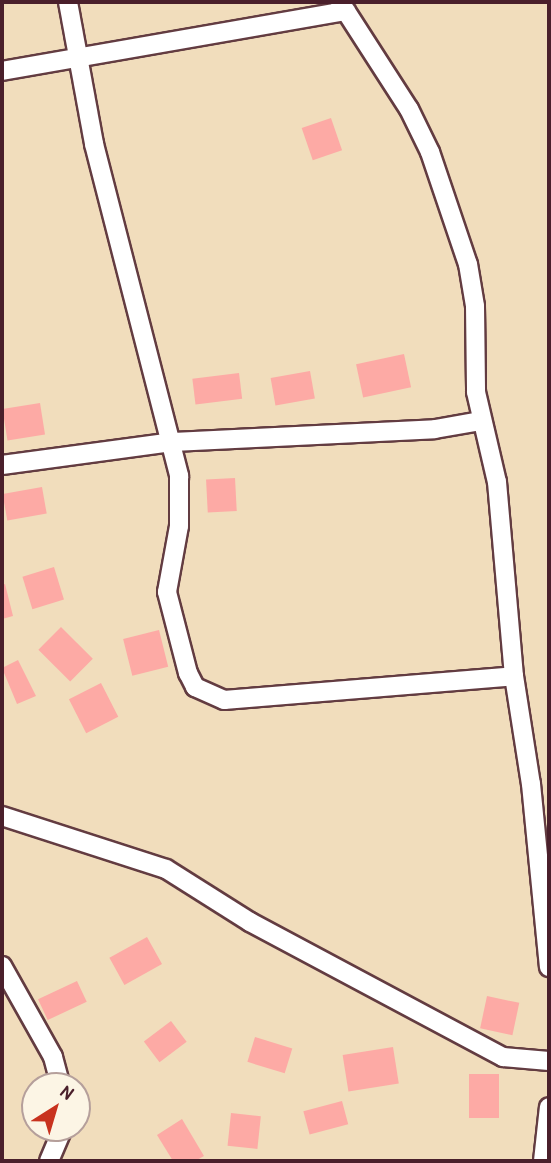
<!DOCTYPE html>
<style>
body{margin:0}
#map{position:relative;width:551px;height:1163px;overflow:hidden;background:#f1ddbc;font-family:"Patrick Hand",sans-serif}
div>[style]{position:absolute}
.building>*{inset:0;background:#fdaaa5;transform-origin:0 0}
.roads{filter:drop-shadow(2px 0 #633c41) drop-shadow(-2px 0 #633c41) drop-shadow(0 2px #633c41) drop-shadow(0 -2px #633c41)}
.minor>*{height:18px;margin:-9px;padding:0 9px;transform-origin:9px;border-radius:9px;background:#fff}
span{translate:-50% -50%;white-space:nowrap;text-align:center;line-height:1.15;-webkit-text-stroke:5px #fcf5e5;paint-order:stroke}
.frame{position:absolute;inset:0;border:4px solid #4a1f2b;pointer-events:none}
.north{position:absolute;left:21px;top:1072px;width:70px;height:70px;box-sizing:border-box;background:#fcf5e5;border:2px solid #b59f9b;border-radius:50%;rotate:37deg;font-size:19px;font-weight:700;line-height:28px;text-align:center;color:#4a1f2b}
.north::after{content:'';display:block;margin:auto;width:24px;height:32px;background:#c8321e;clip-path:polygon(50% 0,100% 100%,50% 72%,0 100%)}
</style>
<div id="map">
<div class="building">
<i style="left:331px;top:118px;width:34px;height:31px;rotate:71deg"></i>
<i style="left:404px;top:354px;width:34px;height:49px;rotate:78deg"></i>
<i style="left:310px;top:371px;width:28px;height:40px;rotate:80deg"></i>
<i style="left:239px;top:373px;width:26px;height:47px;rotate:83deg"></i>
<i style="left:40px;top:403px;width:32px;height:38px;rotate:81deg"></i>
<i style="left:235px;top:478px;width:33px;height:29px;rotate:87deg"></i>
<i style="left:42px;top:487px;width:27px;height:40px;rotate:80deg"></i>
<i style="left:54px;top:567px;width:34px;height:33px;rotate:73deg"></i>
<i style="clip-path:polygon(5px 584px,13px 616px,2px 619px,2px 585px)"></i>
<i style="left:61px;top:627px;width:45px;height:32px;rotate:45deg"></i>
<i style="left:159px;top:630px;width:38px;height:37px;rotate:76deg"></i>
<i style="clip-path:polygon(18px 660px,36px 696px,17px 704px,2px 668px)"></i>
<i style="left:101px;top:683px;width:38px;height:36px;rotate:63deg"></i>
<i style="left:147px;top:937px;width:31px;height:43px;rotate:61deg"></i>
<i style="left:77px;top:981px;width:23px;height:43px;rotate:65deg"></i>
<i style="left:487px;top:996px;width:33px;height:33px;rotate:12deg"></i>
<i style="left:171px;top:1021px;width:26px;height:34px;rotate:53deg"></i>
<i style="left:255px;top:1037px;width:39px;height:26px;rotate:17deg"></i>
<i style="left:393px;top:1047px;width:37px;height:51px;rotate:81deg"></i>
<i style="left:469px;top:1074px;width:30px;height:44px"></i>
<i style="left:342px;top:1101px;width:24px;height:40px;rotate:75deg"></i>
<i style="left:231px;top:1113px;width:30px;height:33px;rotate:6deg"></i>
<i style="clip-path:polygon(182px 1119px,204px 1156px,195px 1161px,173px 1161px,157px 1135px)"></i>
</div>
<div class="roads">
<div class="minor">
<i style="left:68px;top:2px;width:144px;rotate:79.6deg"></i>
<i style="left:94px;top:144px;width:343px;rotate:75.6deg"></i>
<i style="left:179px;top:476px;width:50px;rotate:90deg"></i>
<i style="left:179px;top:526px;width:67px;rotate:100.3deg"></i>
<i style="left:167px;top:592px;width:84px;rotate:75.5deg"></i>
<i style="left:188px;top:673px;width:16px;rotate:63deg"></i>
<i style="left:195px;top:687px;width:32px;rotate:24deg"></i>
<i style="left:224px;top:700px;width:291px;rotate:-4.7deg"></i>
<i style="left:340px;top:2px;width:127px;rotate:57.2deg"></i>
<i style="left:409px;top:109px;width:48px;rotate:64deg"></i>
<i style="left:430px;top:152px;width:118px;rotate:71.3deg"></i>
<i style="left:468px;top:264px;width:43px;rotate:80.5deg"></i>
<i style="left:475px;top:306px;width:86px;rotate:89.3deg"></i>
<i style="left:476px;top:392px;width:92px;rotate:76.9deg"></i>
<i style="left:497px;top:482px;width:195px;rotate:85deg"></i>
<i style="left:514px;top:676px;width:109px;rotate:81.1deg"></i>
<i style="left:531px;top:784px;width:184px;rotate:84.4deg"></i>
<i style="left:2px;top:71px;width:349px;rotate:-9.9deg"></i>
<i style="left:2px;top:465px;width:173px;rotate:-7.7deg"></i>
<i style="left:173px;top:442px;width:262px;rotate:-2.8deg"></i>
<i style="left:435px;top:429px;width:47px;rotate:-9.9deg"></i>
<i style="left:2px;top:816px;width:172px;rotate:17.9deg"></i>
<i style="left:166px;top:869px;width:99px;rotate:32.2deg"></i>
<i style="left:250px;top:922px;width:287px;rotate:28.1deg"></i>
<i style="left:503px;top:1057px;width:46px;rotate:5deg"></i>
<i style="left:2px;top:966px;width:104px;rotate:60.7deg"></i>
<i style="left:53px;top:1057px;width:30px;rotate:75deg"></i>
<i style="left:49px;top:1161px;width:36px;rotate:-67deg"></i>
<i style="left:543px;top:1161px;width:54px;rotate:-83.7deg"></i>
</div>
</div>
<div class="frame"></div>
<div class="north">N</div>
</div>
